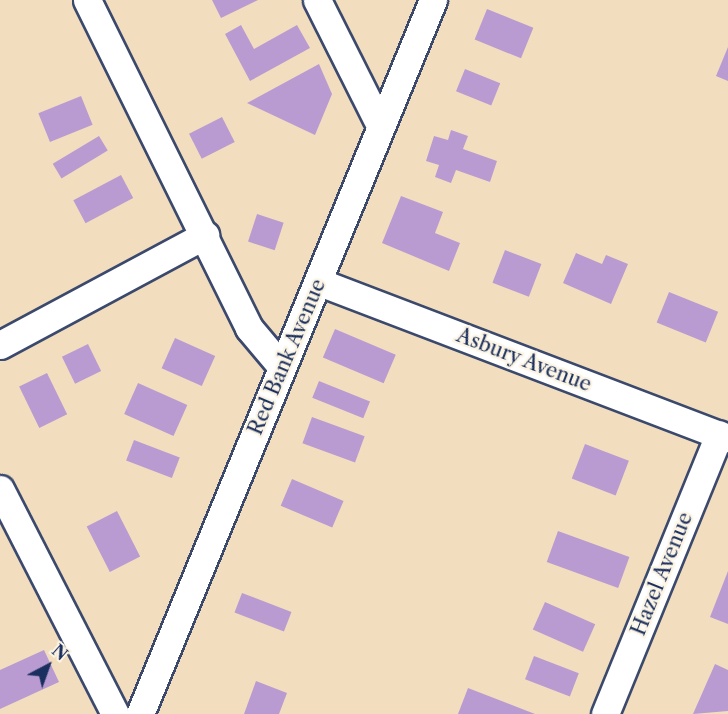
<!DOCTYPE html>
<style>
body{margin:0}
#map{position:relative;width:728px;height:714px;overflow:hidden;background:#f2debf;font-family:"Libre Caslon Text",serif}
div>[style]{position:absolute}
.building>*{inset:0;background:#b99bd2;transform-origin:0 0}
.roads{filter:drop-shadow(2px 0 #3b496d) drop-shadow(-2px 0 #3b496d) drop-shadow(0 2px #3b496d) drop-shadow(0 -2px #3b496d)}
.minor>*{height:27px;margin:-13.5px;padding:0 13.5px;transform-origin:13.5px;border-radius:13.5px;background:#fff}
span{translate:-50% -50%;white-space:nowrap;text-align:center;line-height:1.15;-webkit-text-stroke:4.5px #fcf5e5;paint-order:stroke}
.street-label{font-size:20px;color:#1b2f5e}
.north{position:absolute;left:18px;top:636px;width:60px;height:60px;-webkit-text-stroke:4px #fcf5e5;paint-order:stroke;rotate:41deg;font-size:16px;font-weight:700;line-height:24px;text-align:center;color:#1b2f5e}
.north::after{content:'';display:block;margin:auto;width:21px;height:27px;background:#1b2f5e;clip-path:polygon(50% 0,100% 100%,50% 72%,0 100%)}
</style>
<div id="map">
<div class="building">
<i style="clip-path:polygon(212px 0,258px 0,221px 18px)"></i>
<i style="left:487px;top:9px;width:50px;height:33px;rotate:22deg"></i>
<i style="clip-path:polygon(241px 25px,254px 49px,297px 25px,310px 48px,250px 81px,225px 34px)"></i>
<i style="clip-path:polygon(728px 47px,728px 81px,716px 76px)"></i>
<i style="clip-path:polygon(319px 64px,332px 94px,315px 135px,247px 103px)"></i>
<i style="left:465px;top:69px;width:38px;height:24px;rotate:22deg"></i>
<i style="left:81px;top:96px;width:31px;height:46px;rotate:68deg"></i>
<i style="left:222px;top:117px;width:28px;height:37px;rotate:63deg"></i>
<i style="clip-path:polygon(451px 130px,468px 136px,463px 149px,497px 161px,490px 182px,456px 170px,451px 183px,435px 177px,439px 165px,426px 161px,434px 136px,448px 140px)"></i>
<i style="left:99px;top:136px;width:17px;height:54px;rotate:59deg"></i>
<i style="left:121px;top:175px;width:26px;height:54px;rotate:62deg"></i>
<i style="clip-path:polygon(401px 196px,443px 212px,435px 233px,460px 243px,449px 271px,382px 243px)"></i>
<i style="left:257px;top:214px;width:28px;height:29px;rotate:18deg"></i>
<i style="left:505px;top:250px;width:39px;height:35px;rotate:21deg"></i>
<i style="clip-path:polygon(576px 253px,602px 264px,606px 255px,628px 264px,611px 304px,563px 283px)"></i>
<i style="left:669px;top:292px;width:53px;height:33px;rotate:22deg"></i>
<i style="left:335px;top:329px;width:66px;height:31px;rotate:23deg"></i>
<i style="left:175px;top:338px;width:44px;height:33px;rotate:24deg"></i>
<i style="left:88px;top:344px;width:30px;height:29px;rotate:64deg"></i>
<i style="left:47px;top:373px;width:46px;height:31px;rotate:64deg"></i>
<i style="left:319px;top:381px;width:55px;height:18px;rotate:22deg"></i>
<i style="left:138px;top:383px;width:54px;height:34px;rotate:24deg"></i>
<i style="left:312px;top:417px;width:56px;height:28px;rotate:20deg"></i>
<i style="left:134px;top:440px;width:49px;height:22px;rotate:21deg"></i>
<i style="left:585px;top:444px;width:47px;height:37px;rotate:21deg"></i>
<i style="left:292px;top:479px;width:56px;height:29px;rotate:23deg"></i>
<i style="left:117px;top:511px;width:51px;height:34px;rotate:63deg"></i>
<i style="left:558px;top:531px;width:76px;height:33px;rotate:20deg"></i>
<i style="clip-path:polygon(728px 571px,728px 624px,710px 617px)"></i>
<i style="left:242px;top:593px;width:53px;height:21px;rotate:21deg"></i>
<i style="left:545px;top:602px;width:55px;height:30px;rotate:24deg"></i>
<i style="clip-path:polygon(44px 650px,59px 682px,0 709px,0 670px)"></i>
<i style="left:534px;top:656px;width:48px;height:25px;rotate:21deg"></i>
<i style="clip-path:polygon(715px 664px,728px 670px,728px 711px,693px 714px)"></i>
<i style="clip-path:polygon(256px 681px,287px 693px,279px 714px,244px 714px)"></i>
<i style="clip-path:polygon(468px 688px,535px 714px,458px 714px)"></i>
</div>
<div class="roads">
<div class="minor">
<i style="left:87px;top:0;width:366px;rotate:63.7deg"></i>
<i style="left:249px;top:328px;width:50px;rotate:49.9deg"></i>
<i style="left:317px;top:0;width:140px;rotate:63.3deg"></i>
<i style="left:319px;top:282px;width:438px;rotate:20.9deg"></i>
<i style="left:0;top:345px;width:233px;rotate:-28.2deg"></i>
<i style="left:0;top:489px;width:253px;rotate:62.9deg"></i>
<i style="left:140px;top:714px;width:772px;rotate:-67.69deg"></i>
<i style="left:605px;top:714px;width:302px;rotate:-67.8deg"></i>
</div>
</div>
<div class="street-label">
<span style="left:287px;top:357px;rotate:-67deg">Red Bank Avenue</span>
<span style="left:524px;top:360px;rotate:21deg">Asbury Avenue</span>
<span style="left:662px;top:574px;rotate:-68deg">Hazel Avenue</span>
</div>
<div class="north">N</div>
</div>
